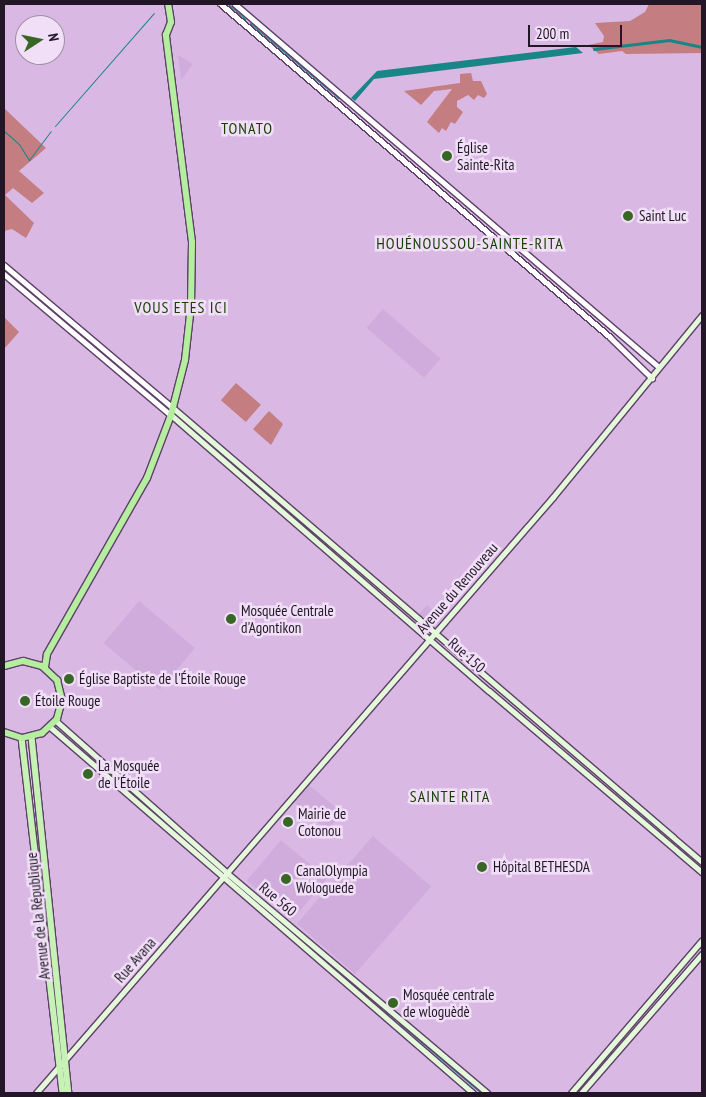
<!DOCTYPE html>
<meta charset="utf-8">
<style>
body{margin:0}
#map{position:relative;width:706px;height:1097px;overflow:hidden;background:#d9b8e4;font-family:"PT Sans Narrow",sans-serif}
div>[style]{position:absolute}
.built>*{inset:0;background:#d0acdd;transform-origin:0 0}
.round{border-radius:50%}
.green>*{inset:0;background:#c47d80;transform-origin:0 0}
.water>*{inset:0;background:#1a8587}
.stream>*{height:1px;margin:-0.5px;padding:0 0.5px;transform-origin:0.5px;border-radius:0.5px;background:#1a8587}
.canal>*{height:3px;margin:-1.5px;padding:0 1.5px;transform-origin:1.5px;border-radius:1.5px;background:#1a8587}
.roads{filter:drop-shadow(1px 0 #5d4167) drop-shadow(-1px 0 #5d4167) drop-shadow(0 1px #5d4167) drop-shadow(0 -1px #5d4167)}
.tertiary>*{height:4.5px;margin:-2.25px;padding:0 2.25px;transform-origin:2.25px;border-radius:2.25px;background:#fff}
.secondary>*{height:5px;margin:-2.5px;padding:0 2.5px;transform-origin:2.5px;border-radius:2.5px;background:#e3f9da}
.primary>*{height:5.5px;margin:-2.75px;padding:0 2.75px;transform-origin:2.75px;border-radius:2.75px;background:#c7f2b6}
.trunk>*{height:6px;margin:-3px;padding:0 3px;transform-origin:3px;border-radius:3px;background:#b4ee9e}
.dots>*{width:14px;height:14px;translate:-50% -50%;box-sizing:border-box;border:2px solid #f0dff6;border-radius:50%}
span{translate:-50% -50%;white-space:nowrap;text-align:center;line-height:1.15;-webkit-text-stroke:5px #f0dff6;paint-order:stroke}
.poi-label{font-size:15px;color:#231727}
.left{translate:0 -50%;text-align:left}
.street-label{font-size:15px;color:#231727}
.neighbourhood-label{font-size:16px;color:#153d00;letter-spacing:1px}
.frame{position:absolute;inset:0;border:5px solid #231727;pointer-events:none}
.north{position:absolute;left:15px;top:15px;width:50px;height:50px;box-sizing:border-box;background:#f0dff6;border:1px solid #9e8fa3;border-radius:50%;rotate:79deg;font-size:14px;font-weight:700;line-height:20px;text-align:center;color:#231727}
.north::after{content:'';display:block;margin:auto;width:18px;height:22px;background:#386625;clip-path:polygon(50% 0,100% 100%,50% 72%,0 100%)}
.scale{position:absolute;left:528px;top:25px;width:94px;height:22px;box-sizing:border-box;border:2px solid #231727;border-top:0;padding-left:6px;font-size:15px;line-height:18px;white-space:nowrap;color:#231727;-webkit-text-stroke:4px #f0dff6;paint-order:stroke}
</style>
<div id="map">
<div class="built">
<i style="clip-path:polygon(178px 55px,193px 64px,181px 80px)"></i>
<i style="left:383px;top:309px;width:76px;height:25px;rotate:41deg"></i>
<i style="left:139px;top:601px;width:73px;height:55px;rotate:40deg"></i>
<i style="left:427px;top:605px;width:20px;height:15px;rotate:41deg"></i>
<i style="left:309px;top:785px;width:43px;height:23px;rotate:40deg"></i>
<i style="left:373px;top:836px;width:77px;height:116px;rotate:41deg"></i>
<i style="left:281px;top:840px;width:60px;height:53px;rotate:40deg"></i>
<i class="round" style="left:474px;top:859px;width:16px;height:16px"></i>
</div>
<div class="green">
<i style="clip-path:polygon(649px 4px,702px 4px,702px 53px,626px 54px,622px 51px,599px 54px,588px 45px,603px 42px,604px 36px,595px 23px,630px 21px,645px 12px)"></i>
<i style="clip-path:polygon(471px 73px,473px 81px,481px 81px,487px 94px,484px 98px,478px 95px,474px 100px,468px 95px,457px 101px,457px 107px,463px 112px,455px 124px,451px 122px,446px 131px,442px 128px,439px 133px,427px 122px,452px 89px,434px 91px,421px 105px,404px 91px,460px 83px,460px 74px)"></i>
<i style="clip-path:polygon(4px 108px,46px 148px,19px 171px,44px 193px,32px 203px,13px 188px,5px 195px,34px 223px,26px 238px,12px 229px,4px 231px)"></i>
<i style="clip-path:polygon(4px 317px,19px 332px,4px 349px)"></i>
<i style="left:236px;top:383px;width:33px;height:23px;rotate:41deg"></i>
<i style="clip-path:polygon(269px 411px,283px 424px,271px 445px,253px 429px)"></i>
</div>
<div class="water">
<i style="clip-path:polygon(576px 47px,583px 53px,374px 79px,355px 101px,351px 98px,377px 71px)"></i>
</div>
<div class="stream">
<i style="left:228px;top:4px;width:23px;rotate:41deg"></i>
<i style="left:250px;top:23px;width:116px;rotate:40.4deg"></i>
<i style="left:55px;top:126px;width:150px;rotate:-48.8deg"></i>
<i style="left:4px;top:131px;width:20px;rotate:41deg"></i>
<i style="left:19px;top:144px;width:19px;rotate:58deg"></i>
<i style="left:29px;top:160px;width:36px;rotate:-53deg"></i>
<i style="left:346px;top:977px;width:60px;rotate:40.9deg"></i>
<i style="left:399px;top:1023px;width:108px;rotate:40.5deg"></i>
</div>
<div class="canal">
<i style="left:594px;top:49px;width:76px;rotate:-6.8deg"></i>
<i style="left:669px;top:40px;width:34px;rotate:12deg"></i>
</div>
<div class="roads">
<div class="tertiary">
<i style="left:221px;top:4px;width:512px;rotate:40.56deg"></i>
<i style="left:610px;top:337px;width:59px;rotate:44.3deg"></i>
<i style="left:235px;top:4px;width:558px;rotate:40.57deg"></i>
<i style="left:4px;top:265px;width:221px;rotate:40.2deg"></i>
<i style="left:4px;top:274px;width:219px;rotate:40.2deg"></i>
</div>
<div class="secondary">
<i style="left:173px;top:408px;width:697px;rotate:40.64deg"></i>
<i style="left:171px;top:415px;width:421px;rotate:41deg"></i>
<i style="left:489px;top:691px;width:280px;rotate:40.4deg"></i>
<i style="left:56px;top:721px;width:229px;rotate:41.6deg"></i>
<i style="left:227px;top:873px;width:341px;rotate:40.2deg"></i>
<i style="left:50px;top:727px;width:559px;rotate:40.87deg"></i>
<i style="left:36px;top:1093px;width:789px;rotate:-49.06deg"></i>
<i style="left:553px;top:497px;width:235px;rotate:-50.7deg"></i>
<i style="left:571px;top:1093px;width:201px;rotate:-49.4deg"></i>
<i style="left:581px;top:1093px;width:184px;rotate:-49deg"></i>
</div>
<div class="primary">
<i style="left:32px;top:737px;width:358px;rotate:84.1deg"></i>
<i style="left:22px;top:738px;width:357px;rotate:83.4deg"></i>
</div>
<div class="trunk">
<i style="left:4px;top:666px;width:20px;rotate:-15deg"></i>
<i style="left:23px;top:661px;width:20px;rotate:15deg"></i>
<i style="left:42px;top:666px;width:21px;rotate:43deg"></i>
<i style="left:57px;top:680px;width:21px;rotate:76deg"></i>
<i style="left:62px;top:700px;width:20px;rotate:105deg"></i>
<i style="left:57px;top:719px;width:21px;rotate:137deg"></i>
<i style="left:42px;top:733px;width:21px;rotate:166deg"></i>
<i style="left:22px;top:738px;width:19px;rotate:-162deg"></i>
<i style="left:45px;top:667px;width:13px;rotate:-81deg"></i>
<i style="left:47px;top:654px;width:202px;rotate:-60.4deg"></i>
<i style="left:147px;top:478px;width:67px;rotate:-69.1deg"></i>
<i style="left:171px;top:415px;width:57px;rotate:-75.7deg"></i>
<i style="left:185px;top:360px;width:54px;rotate:-83.7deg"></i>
<i style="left:191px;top:306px;width:64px;rotate:-89.1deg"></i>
<i style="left:192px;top:242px;width:209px;rotate:-97.2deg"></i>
<i style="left:166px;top:35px;width:14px;rotate:-69deg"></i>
<i style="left:171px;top:22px;width:18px;rotate:-99deg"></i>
</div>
</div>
<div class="dots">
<i style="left:447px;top:156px;background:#386625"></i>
<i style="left:628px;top:216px;background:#386625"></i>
<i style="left:231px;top:619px;background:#386625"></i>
<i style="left:69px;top:679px;background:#386625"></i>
<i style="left:25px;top:701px;background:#386625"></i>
<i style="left:88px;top:774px;background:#386625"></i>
<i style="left:288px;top:822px;background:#386625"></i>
<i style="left:482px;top:867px;background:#386625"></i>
<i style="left:286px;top:879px;background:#386625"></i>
<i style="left:393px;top:1003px;background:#386625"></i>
</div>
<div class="poi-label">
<span class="left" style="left:457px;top:156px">Église<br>Sainte-Rita</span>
<span class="left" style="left:639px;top:216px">Saint Luc</span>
<span class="left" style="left:241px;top:619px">Mosquée Centrale<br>d'Agontikon</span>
<span class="left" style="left:79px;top:679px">Église Baptiste de l'Étoile Rouge</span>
<span class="left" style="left:35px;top:701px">Étoile Rouge</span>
<span class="left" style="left:98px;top:774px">La Mosquée<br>de l'Étoile</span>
<span class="left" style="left:298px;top:822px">Mairie de<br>Cotonou</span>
<span class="left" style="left:493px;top:867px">Hôpital BETHESDA</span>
<span class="left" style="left:296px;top:879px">CanalOlympia<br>Wologuede</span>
<span class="left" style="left:403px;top:1003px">Mosquée centrale<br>de wloguèdè</span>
</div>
<div class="street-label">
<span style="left:457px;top:588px;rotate:-49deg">Avenue du Renouveau</span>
<span style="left:467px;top:655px;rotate:42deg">Rue 150</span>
<span style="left:278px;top:899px;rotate:40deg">Rue 560</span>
<span style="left:38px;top:916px;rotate:-96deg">Avenue de la République</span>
<span style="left:135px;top:960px;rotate:-49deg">Rue Avana</span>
</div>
<div class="neighbourhood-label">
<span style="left:247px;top:128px">TONATO</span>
<span style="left:470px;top:243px">HOUÉNOUSSOU-SAINTE-RITA</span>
<span style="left:181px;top:307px">VOUS ETES ICI</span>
<span style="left:450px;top:796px">SAINTE RITA</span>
</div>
<div class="frame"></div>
<div class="north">N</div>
<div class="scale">200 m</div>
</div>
